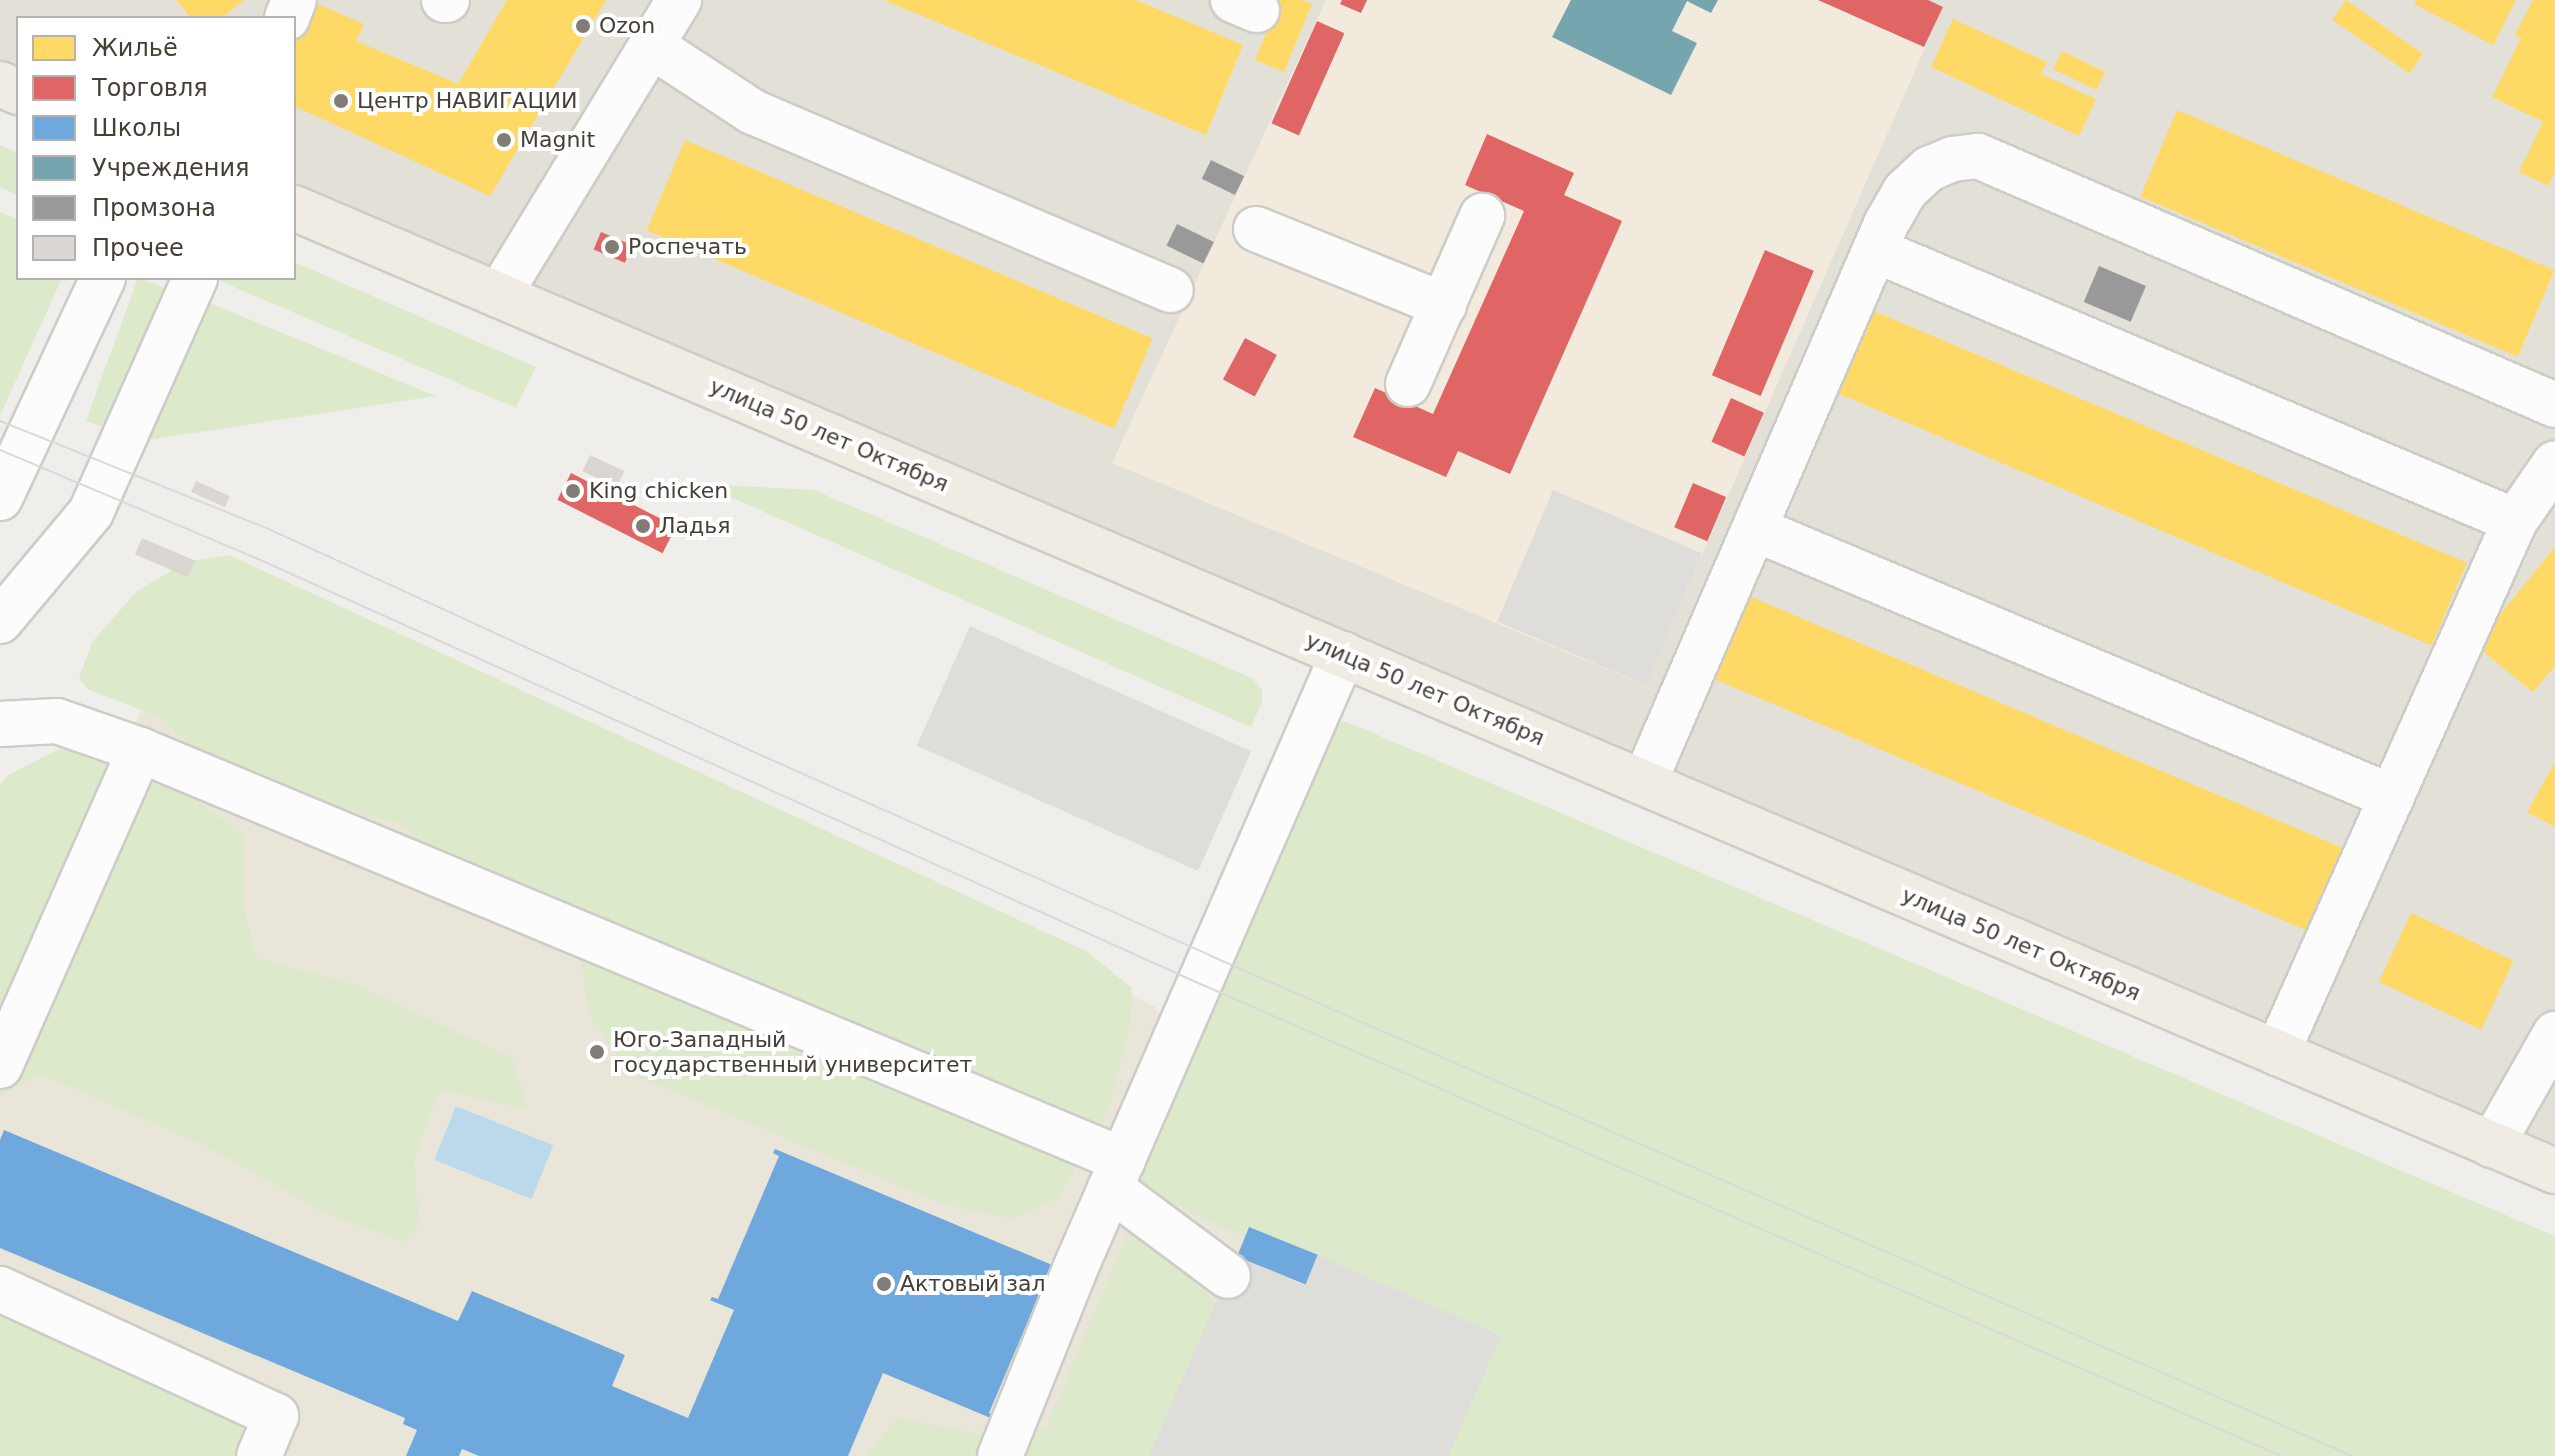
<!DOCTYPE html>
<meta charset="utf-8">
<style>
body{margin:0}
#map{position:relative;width:2555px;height:1456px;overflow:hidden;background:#f0eeea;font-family:"DejaVu Sans",sans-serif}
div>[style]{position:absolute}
.residential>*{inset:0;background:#e3e0d7}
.commercial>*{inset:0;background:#f2eadd}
.education>*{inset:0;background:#eae5d9}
.green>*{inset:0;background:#dde9cb;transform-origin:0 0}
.parking>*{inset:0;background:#dfddda;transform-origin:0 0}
.water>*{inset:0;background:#bcd9ec;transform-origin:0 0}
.homes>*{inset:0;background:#ffd966;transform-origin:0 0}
.shops>*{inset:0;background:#e06666;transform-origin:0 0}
.schools>*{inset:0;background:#6fa8dc;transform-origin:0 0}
.public>*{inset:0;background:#76a5af}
.industry>*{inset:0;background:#999;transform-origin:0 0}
.building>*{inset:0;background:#dad7d2;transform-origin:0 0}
.roads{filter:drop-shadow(2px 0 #ceccc7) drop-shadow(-2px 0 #ceccc7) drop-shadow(0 2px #ceccc7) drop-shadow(0 -2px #ceccc7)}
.minor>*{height:44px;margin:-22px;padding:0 22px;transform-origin:22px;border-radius:22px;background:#fdfcfc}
.major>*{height:44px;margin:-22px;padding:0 22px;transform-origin:22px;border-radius:22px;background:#f0ece4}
.tram>*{height:2px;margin:-1px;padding:0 1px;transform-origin:1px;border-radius:1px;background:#d9d9d8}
.dots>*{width:22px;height:22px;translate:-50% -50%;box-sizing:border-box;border:4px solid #fff;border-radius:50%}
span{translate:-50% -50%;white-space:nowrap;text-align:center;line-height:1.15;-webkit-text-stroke:8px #fff;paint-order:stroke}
.poi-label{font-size:22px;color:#453f36}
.left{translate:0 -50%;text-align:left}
.street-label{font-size:22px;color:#453f36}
.legend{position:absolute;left:16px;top:16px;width:280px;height:264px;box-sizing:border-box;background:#fff;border:2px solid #b5b2af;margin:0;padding:10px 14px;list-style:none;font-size:24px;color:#453f36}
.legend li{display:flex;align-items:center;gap:16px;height:40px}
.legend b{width:40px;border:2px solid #b5b2af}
</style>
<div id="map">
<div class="residential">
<i style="clip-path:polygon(0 0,2555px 0,2555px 1171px,294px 208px,294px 18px,18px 18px,18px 92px,0 84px)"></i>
</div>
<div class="commercial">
<i style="clip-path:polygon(1326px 0,1928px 0,1943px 7px,1645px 685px,1112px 463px)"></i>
</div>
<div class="education">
<i style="clip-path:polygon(204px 582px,1154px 1006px,1232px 1098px,2049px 1456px,0 1456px,0 1002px)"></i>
</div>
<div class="green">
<i style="clip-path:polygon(0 145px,18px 153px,18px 195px,0 187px)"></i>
<i style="clip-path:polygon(0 212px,18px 219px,18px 278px,62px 278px,0 416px)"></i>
<i style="clip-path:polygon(294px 262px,536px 367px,516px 408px,220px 281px,223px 278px,294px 278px)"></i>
<i style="left:138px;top:278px;width:33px;height:152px;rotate:20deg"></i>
<i style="clip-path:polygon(207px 302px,436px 396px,147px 440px)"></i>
<i style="clip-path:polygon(701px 484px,814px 490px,1252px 678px,1262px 690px,1262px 702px,1251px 727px)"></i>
<i style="clip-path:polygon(229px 555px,1086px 951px,1132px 988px,1130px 1023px,1109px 1109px,1057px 1199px,1012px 1219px,943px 1204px,630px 1073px,588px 1013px,577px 925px,462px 873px,399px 823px,236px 783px,159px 717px,87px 689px,79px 678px,92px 642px,137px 591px,186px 562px)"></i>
<i style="clip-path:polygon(1329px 720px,1347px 722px,2555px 1236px,2555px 1456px,1448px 1456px,1500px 1335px,1250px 1227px,1244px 1237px,1144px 1190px,1135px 1172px)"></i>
<i style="clip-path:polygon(75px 741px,136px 763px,196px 799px,243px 836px,243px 905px,257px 958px,358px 986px,512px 1058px,529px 1110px,440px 1089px,414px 1158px,419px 1223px,404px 1242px,325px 1213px,210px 1148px,41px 1074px,0 1096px,0 785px,8px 775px)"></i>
<i style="clip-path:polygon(1128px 1232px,1176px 1257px,1203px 1281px,1215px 1305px,1149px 1456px,866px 1456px,898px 1418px,971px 1433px,1046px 1428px)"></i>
<i style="clip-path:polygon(0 1304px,246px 1418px,250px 1435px,240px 1456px,0 1456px)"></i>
</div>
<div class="parking">
<i style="left:1553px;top:490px;width:162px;height:143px;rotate:23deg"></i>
<i style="left:970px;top:626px;width:308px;height:131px;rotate:24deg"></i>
<i style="clip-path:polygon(1317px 1255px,1501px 1336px,1448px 1456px,1149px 1456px,1236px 1256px,1303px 1285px)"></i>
</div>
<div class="water">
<i style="left:456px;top:1106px;width:105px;height:58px;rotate:22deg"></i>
</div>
<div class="homes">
<i style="clip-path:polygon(176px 0,244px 0,222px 18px,191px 18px)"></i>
<i style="clip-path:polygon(308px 0,364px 24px,356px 41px,458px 84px,507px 0,606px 0,490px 196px,294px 106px,294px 30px)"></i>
<i style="clip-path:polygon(884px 0,1136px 0,1243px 45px,1206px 135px)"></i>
<i style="clip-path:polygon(1280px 0,1302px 0,1312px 4px,1284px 72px,1255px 60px)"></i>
<i style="left:2346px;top:0;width:94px;height:24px;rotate:35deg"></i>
<i style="clip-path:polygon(2416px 0,2516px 0,2493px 45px,2414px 4px)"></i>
<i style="clip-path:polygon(2533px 0,2555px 0,2555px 171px,2548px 186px,2519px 172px,2543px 122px,2492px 97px,2521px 38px,2515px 35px)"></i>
<i style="clip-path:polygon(1953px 19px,2047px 62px,2041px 74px,2096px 99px,2079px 136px,1931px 67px)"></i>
<i style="left:2062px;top:51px;width:48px;height:20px;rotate:26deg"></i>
<i style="left:2177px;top:110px;width:410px;height:94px;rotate:23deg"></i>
<i style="left:685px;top:140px;width:508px;height:98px;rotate:23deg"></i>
<i style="left:1874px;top:311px;width:644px;height:90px;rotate:23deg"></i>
<i style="clip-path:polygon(2555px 547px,2555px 666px,2533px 692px,2475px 645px)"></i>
<i style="left:1749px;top:596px;width:645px;height:90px;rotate:23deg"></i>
<i style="clip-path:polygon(2555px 762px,2555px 827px,2527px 812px)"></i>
<i style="left:2411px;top:913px;width:113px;height:76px;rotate:25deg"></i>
</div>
<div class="shops">
<i style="clip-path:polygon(1342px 0,1367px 0,1361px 13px,1340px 4px)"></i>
<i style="clip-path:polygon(1818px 0,1928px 0,1943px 7px,1924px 47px)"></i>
<i style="left:1317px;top:21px;width:30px;height:112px;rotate:24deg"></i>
<i style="clip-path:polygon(1487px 134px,1574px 173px,1564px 195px,1622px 221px,1510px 474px,1458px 451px,1446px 477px,1353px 437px,1375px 388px,1433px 414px,1524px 211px,1465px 185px)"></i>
<i style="left:601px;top:232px;width:34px;height:19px;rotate:23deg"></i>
<i style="left:1765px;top:250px;width:53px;height:136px;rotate:23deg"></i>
<i style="left:1245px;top:338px;width:36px;height:47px;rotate:28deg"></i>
<i style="left:1731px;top:398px;width:36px;height:48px;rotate:24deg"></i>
<i style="left:571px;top:473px;width:118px;height:30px;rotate:27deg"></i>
<i style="left:1693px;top:483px;width:36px;height:48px;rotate:23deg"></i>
</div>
<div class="schools">
<i style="clip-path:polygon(4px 1130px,458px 1321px,472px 1291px,625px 1355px,612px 1386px,688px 1418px,734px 1310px,710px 1300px,712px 1297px,718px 1299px,779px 1156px,773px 1153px,775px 1149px,1057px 1267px,1055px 1272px,1050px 1269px,989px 1413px,995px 1415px,993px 1419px,883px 1373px,848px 1456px,479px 1456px,462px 1449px,459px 1456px,406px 1456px,417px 1430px,403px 1424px,405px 1418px,0 1248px,0 1140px)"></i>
<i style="left:1249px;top:1227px;width:74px;height:32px;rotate:22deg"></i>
</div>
<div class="public">
<i style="clip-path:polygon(1571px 0,1718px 0,1711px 13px,1687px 1px,1672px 31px,1697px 43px,1671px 95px,1552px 37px)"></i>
</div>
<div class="industry">
<i style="left:1211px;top:160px;width:37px;height:21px;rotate:26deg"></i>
<i style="left:1177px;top:224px;width:41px;height:24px;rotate:26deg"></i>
<i style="left:2099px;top:266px;width:51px;height:39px;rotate:23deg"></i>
</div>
<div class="building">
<i style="left:590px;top:455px;width:38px;height:18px;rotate:25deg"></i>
<i style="left:196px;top:481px;width:37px;height:12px;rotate:24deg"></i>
<i style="left:142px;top:538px;width:58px;height:18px;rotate:23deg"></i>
</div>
<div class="roads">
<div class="minor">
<i style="left:444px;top:0;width:3px"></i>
<i style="left:1233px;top:0;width:26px;rotate:23deg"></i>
<i style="left:287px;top:18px;width:19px;rotate:-69deg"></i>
<i style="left:652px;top:46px;width:121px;rotate:33.2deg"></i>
<i style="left:753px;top:112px;width:454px;rotate:23.1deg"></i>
<i style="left:1256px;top:229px;width:203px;rotate:22deg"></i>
<i style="left:1875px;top:250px;width:695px;rotate:22.95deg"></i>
<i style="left:499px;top:295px;width:346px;rotate:-58.6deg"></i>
<i style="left:1408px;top:384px;width:184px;rotate:-66.2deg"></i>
<i style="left:0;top:498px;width:243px;rotate:-64.9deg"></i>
<i style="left:1755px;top:529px;width:691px;rotate:22.82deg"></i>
<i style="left:0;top:621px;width:142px;rotate:-50.1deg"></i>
<i style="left:91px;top:512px;width:256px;rotate:-66deg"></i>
<i style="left:0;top:724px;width:57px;rotate:-3deg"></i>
<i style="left:57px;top:721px;width:88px;rotate:19.3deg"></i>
<i style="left:140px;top:750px;width:1065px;rotate:22.64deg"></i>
<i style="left:1644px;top:783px;width:609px;rotate:-66.59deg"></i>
<i style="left:1886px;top:224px;width:38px;rotate:-60deg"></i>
<i style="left:1905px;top:191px;width:33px;rotate:-43deg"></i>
<i style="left:1929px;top:169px;width:26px;rotate:-23deg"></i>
<i style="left:1953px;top:159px;width:25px;rotate:-7deg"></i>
<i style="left:1978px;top:156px;width:628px;rotate:23.34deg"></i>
<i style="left:2277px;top:1053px;width:583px;rotate:-65.9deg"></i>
<i style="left:2515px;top:521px;width:70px;rotate:-55.4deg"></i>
<i style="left:0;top:1066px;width:346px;rotate:-66.1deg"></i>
<i style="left:2492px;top:1145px;width:128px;rotate:-60.4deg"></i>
<i style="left:1110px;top:1188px;width:147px;rotate:36.7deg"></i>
<i style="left:0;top:1289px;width:304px;rotate:24.7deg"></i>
<i style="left:276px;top:1416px;width:43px;rotate:113deg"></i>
<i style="left:1000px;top:1456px;width:201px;rotate:-68.1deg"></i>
<i style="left:1075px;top:1269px;width:671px;rotate:-66.45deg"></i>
</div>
<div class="major">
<i style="left:0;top:84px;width:20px;rotate:24deg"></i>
<i style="left:294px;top:208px;width:2458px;rotate:23.07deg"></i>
</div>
</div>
<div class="tram">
<i style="left:0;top:421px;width:294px;rotate:21.9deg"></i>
<i style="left:273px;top:531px;width:532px;rotate:24.68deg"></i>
<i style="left:756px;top:753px;width:498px;rotate:24deg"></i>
<i style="left:1211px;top:956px;width:1246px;rotate:23.66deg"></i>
<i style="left:0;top:450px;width:278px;rotate:22.9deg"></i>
<i style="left:256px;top:558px;width:1033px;rotate:24.28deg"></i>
<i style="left:1198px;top:983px;width:1182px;rotate:23.59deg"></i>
</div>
<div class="dots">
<i style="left:583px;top:26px;background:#817c75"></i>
<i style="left:341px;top:101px;background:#817c75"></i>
<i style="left:504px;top:140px;background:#817c75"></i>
<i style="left:612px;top:247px;background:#817c75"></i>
<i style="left:573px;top:491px;background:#817c75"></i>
<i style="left:643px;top:526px;background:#817c75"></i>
<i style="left:597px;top:1052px;background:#817c75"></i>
<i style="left:884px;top:1284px;background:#817c75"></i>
</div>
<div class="poi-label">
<span class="left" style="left:599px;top:26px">Ozon</span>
<span class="left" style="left:357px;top:101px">Центр НАВИГАЦИИ</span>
<span class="left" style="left:520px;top:140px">Magnit</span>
<span class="left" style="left:628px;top:247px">Роспечать</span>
<span class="left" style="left:589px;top:491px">King chicken</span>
<span class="left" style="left:659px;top:526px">Ладья</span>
<span class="left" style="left:613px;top:1052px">Юго-Западный<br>государственный университет</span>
<span class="left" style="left:900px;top:1284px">Актовый зал</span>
</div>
<div class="street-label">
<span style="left:829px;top:435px;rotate:23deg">улица 50 лет Октября</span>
<span style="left:1425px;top:689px;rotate:23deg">улица 50 лет Октября</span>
<span style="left:2021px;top:944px;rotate:23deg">улица 50 лет Октября</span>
</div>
<ul class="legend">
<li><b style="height:22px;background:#ffd966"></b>Жильё</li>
<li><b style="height:22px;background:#e06666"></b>Торговля</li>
<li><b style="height:22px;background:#6fa8dc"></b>Школы</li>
<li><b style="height:22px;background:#76a5af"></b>Учреждения</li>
<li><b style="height:22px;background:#999"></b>Промзона</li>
<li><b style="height:22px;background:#dad7d2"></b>Прочее</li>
</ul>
</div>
